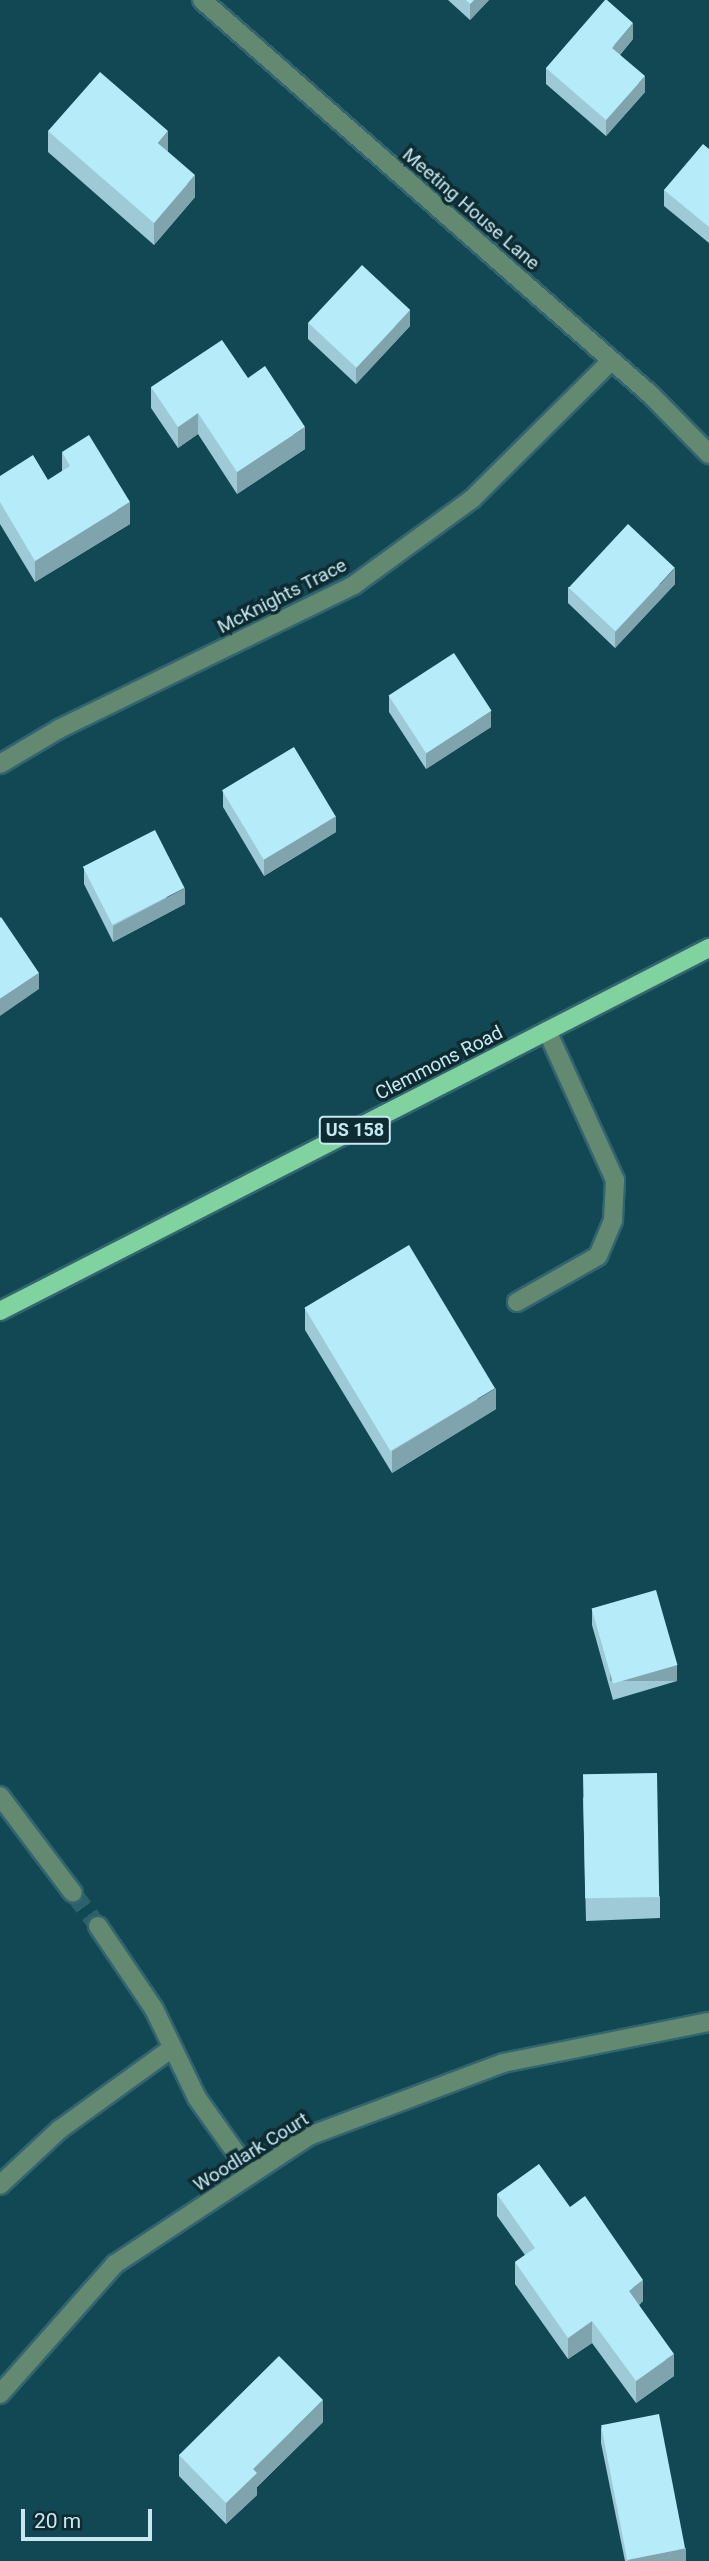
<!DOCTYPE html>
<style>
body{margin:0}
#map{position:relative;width:709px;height:2561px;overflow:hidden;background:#114853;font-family:Roboto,sans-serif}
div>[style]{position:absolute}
.minor-tunnel>*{height:18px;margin-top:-9px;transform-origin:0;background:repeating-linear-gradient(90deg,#2c606b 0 18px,transparent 0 27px)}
.roads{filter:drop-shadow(2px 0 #32656f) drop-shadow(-2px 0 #32656f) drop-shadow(0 2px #32656f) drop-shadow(0 -2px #32656f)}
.minor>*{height:18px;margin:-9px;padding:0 9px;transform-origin:9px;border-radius:9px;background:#638a71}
.major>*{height:18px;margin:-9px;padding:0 9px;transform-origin:9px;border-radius:9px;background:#80d29f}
.wall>*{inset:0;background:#9dcad6}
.shaded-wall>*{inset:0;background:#7fa4ae;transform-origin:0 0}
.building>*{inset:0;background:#b6ebf9;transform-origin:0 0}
span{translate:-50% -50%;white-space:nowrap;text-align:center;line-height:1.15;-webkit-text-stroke:7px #0f2b32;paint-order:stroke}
.shield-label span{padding:2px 5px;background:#0f2b32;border:2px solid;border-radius:5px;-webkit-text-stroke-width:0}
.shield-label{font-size:18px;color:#c7e8f1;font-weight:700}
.street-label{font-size:19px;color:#c7e8f1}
.scale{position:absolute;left:21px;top:2509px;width:131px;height:32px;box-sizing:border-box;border:4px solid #c7e8f1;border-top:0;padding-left:9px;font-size:21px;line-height:24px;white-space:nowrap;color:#c7e8f1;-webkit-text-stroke:5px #0f2b32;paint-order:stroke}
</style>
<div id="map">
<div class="minor-tunnel">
<i style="left:73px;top:1893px;width:41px;rotate:52.9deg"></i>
</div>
<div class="roads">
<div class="minor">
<i style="left:202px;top:0;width:598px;rotate:41.34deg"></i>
<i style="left:651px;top:395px;width:83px;rotate:45.5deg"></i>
<i style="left:0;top:764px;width:69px;rotate:-30.7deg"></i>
<i style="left:59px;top:729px;width:328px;rotate:-26deg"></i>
<i style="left:354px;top:585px;width:146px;rotate:-36.1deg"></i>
<i style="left:472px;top:499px;width:196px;rotate:-44.8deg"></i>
<i style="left:517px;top:1302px;width:93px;rotate:-29.6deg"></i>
<i style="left:598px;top:1256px;width:39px;rotate:-67deg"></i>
<i style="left:613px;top:1220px;width:40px;rotate:-87.1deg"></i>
<i style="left:615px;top:1180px;width:164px;rotate:-114.5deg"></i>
<i style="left:0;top:1796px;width:121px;rotate:53deg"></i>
<i style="left:98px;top:1926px;width:100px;rotate:56deg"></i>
<i style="left:154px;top:2009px;width:99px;rotate:64.2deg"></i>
<i style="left:197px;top:2098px;width:93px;rotate:54.6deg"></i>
<i style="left:0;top:2185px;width:81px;rotate:-43deg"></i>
<i style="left:59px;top:2130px;width:138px;rotate:-35.9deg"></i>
<i style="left:0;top:2394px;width:174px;rotate:-48.5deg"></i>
<i style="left:115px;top:2264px;width:232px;rotate:-33.4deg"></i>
<i style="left:309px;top:2136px;width:207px;rotate:-20.6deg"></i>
<i style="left:503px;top:2063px;width:210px;rotate:-11.3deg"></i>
</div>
<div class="major">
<i style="left:0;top:1311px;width:797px;rotate:-27.11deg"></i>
</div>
</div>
<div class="wall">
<i style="clip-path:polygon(448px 0,489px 0,470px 20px)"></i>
<i style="clip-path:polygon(633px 39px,620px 55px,645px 92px,606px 136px,546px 84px,546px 68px)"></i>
<i style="clip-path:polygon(48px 131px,168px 152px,195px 197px,154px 245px,48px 152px)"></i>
<i style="clip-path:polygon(709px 149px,709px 243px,664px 206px,664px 190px)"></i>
<i style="clip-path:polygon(308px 323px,410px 326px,356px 384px,308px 339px)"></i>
<i style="clip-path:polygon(248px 378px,305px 449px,237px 494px,198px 434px,178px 448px,151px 408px,151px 387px)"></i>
<i style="clip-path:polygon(62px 452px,130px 524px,35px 582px,0 524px,0 476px,48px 480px,62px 471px)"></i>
<i style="clip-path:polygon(675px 584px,615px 648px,568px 603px,568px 587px)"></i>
<i style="clip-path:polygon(389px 696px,491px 727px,426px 769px,389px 712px)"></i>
<i style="clip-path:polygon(223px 791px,336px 832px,264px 876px,223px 807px)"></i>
<i style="clip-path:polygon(84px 868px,185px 904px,113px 942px,84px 884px)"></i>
<i style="clip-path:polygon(305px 1308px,496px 1409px,392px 1473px,305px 1330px)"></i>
<i style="clip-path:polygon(592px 1609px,677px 1681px,613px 1700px,592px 1625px)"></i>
<i style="clip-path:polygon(583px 1797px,660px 1897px,660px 1918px,586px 1921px)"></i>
<i style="clip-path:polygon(497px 2194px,570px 2207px,643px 2301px,639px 2305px,674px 2376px,636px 2403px,592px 2343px,568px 2359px,515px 2284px,515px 2262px,525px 2255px,497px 2216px)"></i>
<i style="clip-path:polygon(323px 2422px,257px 2487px,257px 2495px,226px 2524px,179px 2476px,179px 2455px)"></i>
<i style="clip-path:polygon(601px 2427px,686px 2561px,625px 2561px,601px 2443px)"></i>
</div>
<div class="shaded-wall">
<i style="clip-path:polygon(474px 0,489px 0,470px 20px,470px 4px)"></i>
<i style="clip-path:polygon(633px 23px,633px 39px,612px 64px,612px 48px)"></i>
<i style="clip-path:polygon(645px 76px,645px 92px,606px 136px,606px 120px)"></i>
<i style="clip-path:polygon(168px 131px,168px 152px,158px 143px)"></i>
<i style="clip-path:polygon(195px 175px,195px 197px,154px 245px,154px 223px)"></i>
<i style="clip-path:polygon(410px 310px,410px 326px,356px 384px,356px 368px)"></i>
<i style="clip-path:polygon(198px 413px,198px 434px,178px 448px,178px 427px)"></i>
<i style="clip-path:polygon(305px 427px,305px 449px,237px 494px,237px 472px)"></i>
<i style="clip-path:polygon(130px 502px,130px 524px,35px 582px,35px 561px)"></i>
<i style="clip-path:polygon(675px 568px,675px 584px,615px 648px,615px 632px)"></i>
<i style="clip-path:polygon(491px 711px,491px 727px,426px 769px,426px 753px)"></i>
<i style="clip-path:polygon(336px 816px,336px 832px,264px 876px,264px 859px)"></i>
<i style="clip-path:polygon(185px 888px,185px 904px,113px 942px,113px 926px)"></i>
<i style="clip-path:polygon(39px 973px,39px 989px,0 1016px,0 999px)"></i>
<i style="clip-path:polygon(496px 1388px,496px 1409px,392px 1473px,392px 1451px)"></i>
<i style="left:677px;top:1665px;width:16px;height:67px;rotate:90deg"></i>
<i style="clip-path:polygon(643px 2280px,643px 2301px,629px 2312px,629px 2291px)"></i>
<i style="clip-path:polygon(592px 2321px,592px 2343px,568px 2359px,568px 2338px)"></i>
<i style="clip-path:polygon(674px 2354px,674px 2376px,636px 2403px,636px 2381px)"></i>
<i style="clip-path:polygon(323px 2400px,323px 2422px,257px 2487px,257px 2495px,226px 2524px,226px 2503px,253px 2469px)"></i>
<i style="clip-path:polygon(686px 2548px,686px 2561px,628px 2561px,628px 2560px)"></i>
</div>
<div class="building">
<i style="clip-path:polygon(466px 0,474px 0,470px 4px)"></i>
<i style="clip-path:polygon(605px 0,607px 0,633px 23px,612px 48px,645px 76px,606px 120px,546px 68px)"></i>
<i style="clip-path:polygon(100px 72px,168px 131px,158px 143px,195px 175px,154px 223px,48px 131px)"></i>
<i style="clip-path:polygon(703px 144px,709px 149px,709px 227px,664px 190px)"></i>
<i style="left:362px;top:265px;width:66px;height:79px;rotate:43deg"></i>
<i style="clip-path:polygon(222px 340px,248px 378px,265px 366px,305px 427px,237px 472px,198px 413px,178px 427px,151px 387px)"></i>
<i style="clip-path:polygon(89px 435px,130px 502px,35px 561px,0 502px,0 476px,33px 455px,48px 480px,70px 466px,62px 452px)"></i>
<i style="left:628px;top:524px;width:64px;height:87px;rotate:43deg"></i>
<i style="left:454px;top:653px;width:69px;height:78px;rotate:57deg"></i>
<i style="left:294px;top:747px;width:81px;height:84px;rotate:59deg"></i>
<i style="left:155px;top:830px;width:65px;height:81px;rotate:63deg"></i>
<i style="clip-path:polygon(1px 917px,39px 973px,0 999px,0 918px)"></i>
<i style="left:409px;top:1245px;width:167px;height:122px;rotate:59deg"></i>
<i style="left:656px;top:1590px;width:78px;height:67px;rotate:74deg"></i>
<i style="left:657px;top:1773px;width:124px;height:74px;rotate:89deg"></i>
<i style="clip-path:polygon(539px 2164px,570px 2207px,585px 2196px,643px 2280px,629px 2291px,674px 2354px,636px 2381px,592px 2321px,568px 2338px,515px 2262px,535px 2248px,497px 2194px)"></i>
<i style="clip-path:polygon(279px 2356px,323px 2400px,253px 2469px,257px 2473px,226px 2503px,179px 2455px)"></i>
<i style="left:659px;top:2414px;width:137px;height:59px;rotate:79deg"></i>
</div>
<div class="shield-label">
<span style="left:355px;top:1130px">US 158</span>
</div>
<div class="street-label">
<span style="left:471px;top:209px;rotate:41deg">Meeting House Lane</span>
<span style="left:282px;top:596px;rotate:-27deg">McKnights Trace</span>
<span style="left:439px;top:1063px;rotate:-27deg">Clemmons Road</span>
<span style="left:251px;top:2152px;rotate:-32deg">Woodlark Court</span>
</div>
<div class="scale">20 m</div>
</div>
